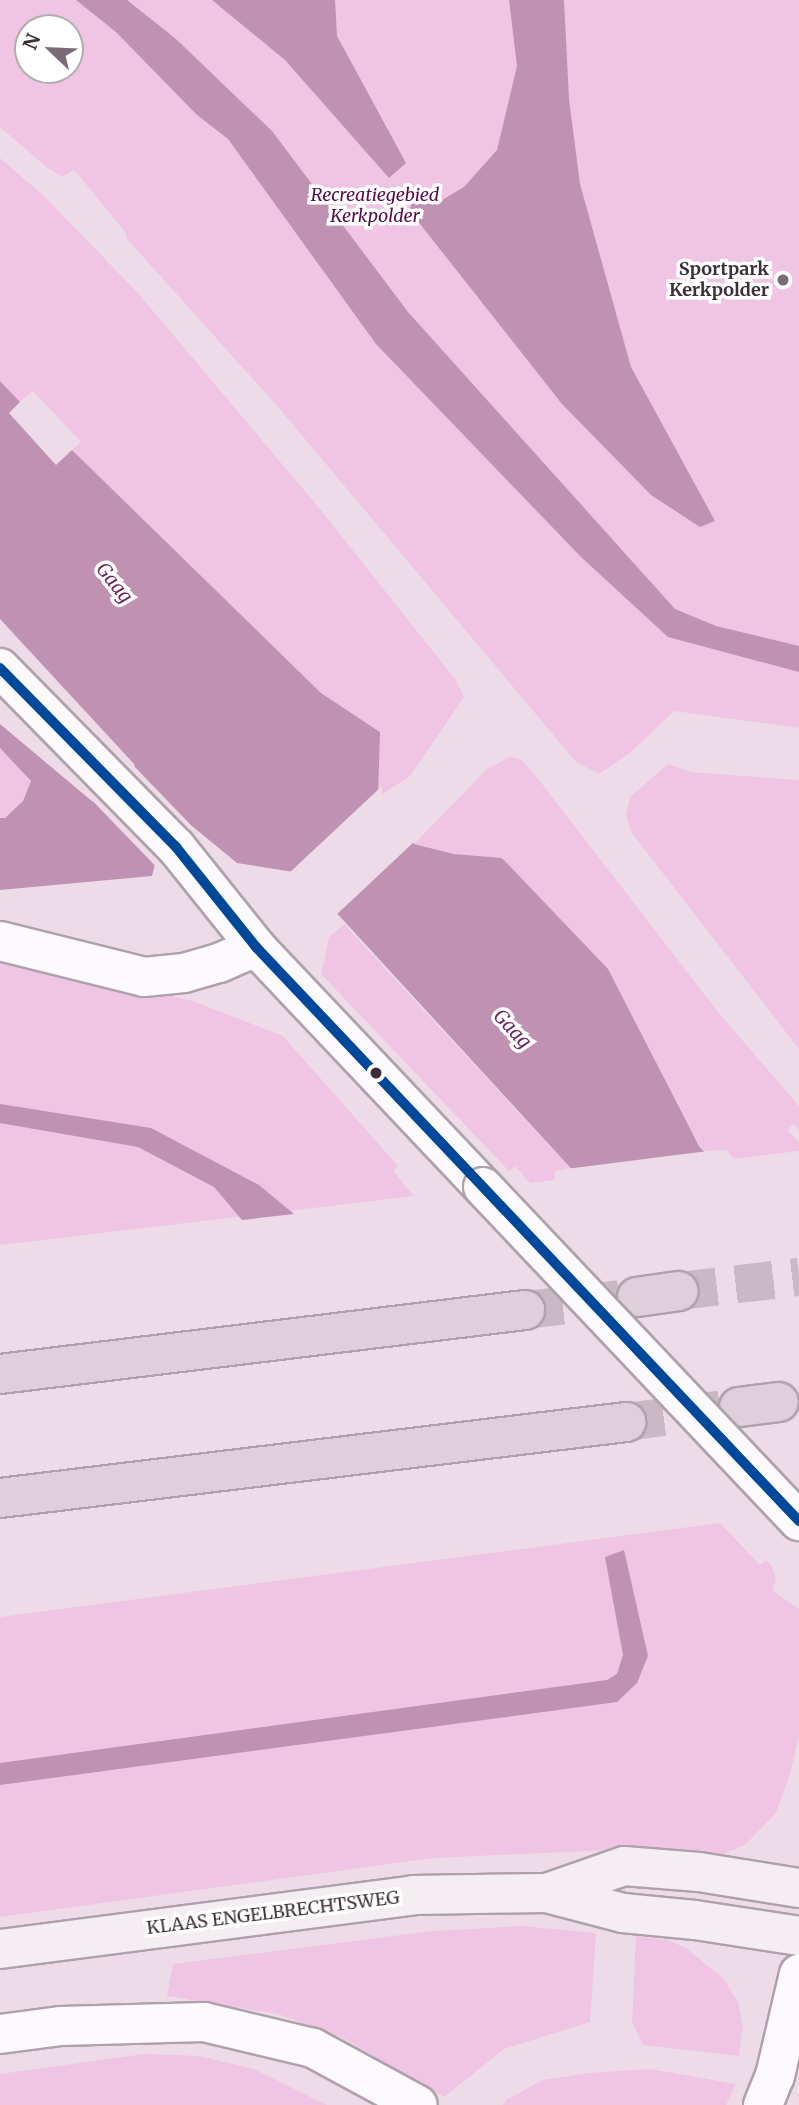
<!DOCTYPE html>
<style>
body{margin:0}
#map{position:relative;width:799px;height:2105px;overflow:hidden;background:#eddce8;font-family:Merriweather,serif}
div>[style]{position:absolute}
.green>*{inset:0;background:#efc5e3}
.water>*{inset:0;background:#bf91b3}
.pier>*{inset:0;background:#eddce8;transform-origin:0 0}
.motorway-tunnel>*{height:38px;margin-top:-19px;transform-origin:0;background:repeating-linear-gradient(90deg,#cab9c5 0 38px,transparent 0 57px)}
.roads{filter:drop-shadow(2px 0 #afa1ab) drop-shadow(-2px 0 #afa1ab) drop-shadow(0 2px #afa1ab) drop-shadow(0 -2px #afa1ab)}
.minor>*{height:38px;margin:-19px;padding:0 19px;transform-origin:19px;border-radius:19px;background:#fcfafc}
.secondary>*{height:38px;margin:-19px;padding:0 19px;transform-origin:19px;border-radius:19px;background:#f4edf2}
.motorway>*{height:38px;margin:-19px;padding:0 19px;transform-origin:19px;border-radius:19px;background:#dfcfdb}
.bridges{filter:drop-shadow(2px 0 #afa1ab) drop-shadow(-2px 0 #afa1ab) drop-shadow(0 2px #afa1ab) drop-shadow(0 -2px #afa1ab)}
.minor-bridge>*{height:38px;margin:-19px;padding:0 19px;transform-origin:19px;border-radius:19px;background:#fcfafc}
.bus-1>*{height:10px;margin:-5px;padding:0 5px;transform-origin:5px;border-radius:5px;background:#004899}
.dots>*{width:19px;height:19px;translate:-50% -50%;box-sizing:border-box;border:4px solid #fff;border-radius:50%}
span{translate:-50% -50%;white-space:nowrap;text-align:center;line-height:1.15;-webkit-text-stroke:7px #fff;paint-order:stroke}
.park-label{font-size:18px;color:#560d49;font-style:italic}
.poi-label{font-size:18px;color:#3c2f38;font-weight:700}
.right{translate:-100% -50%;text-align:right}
.street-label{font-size:18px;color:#3c2f38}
.water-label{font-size:19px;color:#6f2760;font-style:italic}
.north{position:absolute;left:14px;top:14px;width:70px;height:70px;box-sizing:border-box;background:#fff;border:2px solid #b1acaf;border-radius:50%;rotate:293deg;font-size:19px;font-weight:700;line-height:28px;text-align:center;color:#3c2f38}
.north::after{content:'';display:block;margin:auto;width:24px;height:32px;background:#7a6c76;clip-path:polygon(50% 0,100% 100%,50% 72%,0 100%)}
</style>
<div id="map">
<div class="green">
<i style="clip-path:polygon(evenodd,0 0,799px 0,799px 728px,674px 711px,631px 752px,599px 774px,576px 762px,279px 408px,127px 239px,125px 232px,77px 173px,73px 170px,63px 177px,49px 169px,0 127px,0 0,28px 28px,70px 28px,70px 70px,28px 70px,28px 28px)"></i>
<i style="clip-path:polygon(0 158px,45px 197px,137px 292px,320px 509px,455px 679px,464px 697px,410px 776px,378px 797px,379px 731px,321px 693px,72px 450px,81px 442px,33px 391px,20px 402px,0 381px)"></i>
<i style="clip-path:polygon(0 748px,31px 781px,23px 801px,5px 818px,0 818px)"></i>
<i style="clip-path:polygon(510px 757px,521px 759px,536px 776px,718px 1012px,799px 1106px,799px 1130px,794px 1124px,787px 1130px,799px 1142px,799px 1151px,734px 1159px,726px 1150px,704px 1151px,502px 858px,454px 854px,414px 844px,487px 769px)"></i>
<i style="clip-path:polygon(668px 764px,691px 772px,799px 780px,799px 1049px,631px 832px,626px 815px,630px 797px)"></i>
<i style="clip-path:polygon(345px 924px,356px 937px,570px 1168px,555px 1171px,555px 1180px,530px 1183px,515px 1166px,509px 1171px,321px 974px,329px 937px)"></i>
<i style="clip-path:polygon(0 956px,193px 1001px,283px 1036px,398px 1166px,393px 1171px,414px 1196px,0 1245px)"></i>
<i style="clip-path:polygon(720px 1523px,760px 1565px,766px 1560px,771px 1565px,776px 1578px,773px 1591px,799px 1609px,799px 1736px,790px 1774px,776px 1813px,745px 1845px,716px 1857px,635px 1849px,433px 1858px,0 1917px,0 1617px)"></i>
<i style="clip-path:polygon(522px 1926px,596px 1933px,590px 2022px,504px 2049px,444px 2097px,345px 2039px,278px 2014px,167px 1996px,173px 1964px,432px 1931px)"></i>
<i style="clip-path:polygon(636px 1936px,668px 1940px,686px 1948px,724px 1979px,738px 2002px,743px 2027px,739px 2056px,643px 2045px,632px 2023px)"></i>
<i style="clip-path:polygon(144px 2054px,199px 2056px,254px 2069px,327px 2105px,0 2105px,0 2074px)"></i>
<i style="clip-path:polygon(650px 2069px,736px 2084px,726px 2105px,503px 2105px,506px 2100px,543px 2080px,588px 2073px)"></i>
</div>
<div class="water">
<i style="clip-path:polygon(76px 0,127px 0,176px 39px,272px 131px,408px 312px,675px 609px,716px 626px,799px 646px,799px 672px,668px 637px,581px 557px,376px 344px,228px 139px,196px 114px,116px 32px)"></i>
<i style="clip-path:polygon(212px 0,335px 0,337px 36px,406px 163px,389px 178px,285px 60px)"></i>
<i style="clip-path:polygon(509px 0,564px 0,569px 99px,580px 184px,631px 367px,715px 521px,700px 527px,651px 495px,562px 404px,409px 210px,415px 198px,437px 203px,464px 187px,497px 150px,517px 66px)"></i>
<i style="clip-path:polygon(0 381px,20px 402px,9px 413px,56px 465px,72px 450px,321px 693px,380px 732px,378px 797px,414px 844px,454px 854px,502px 858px,608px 969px,699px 1146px,799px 1255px,799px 1417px,300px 873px,237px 863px,192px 826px,155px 864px,152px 876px,0 890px,0 818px,5px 818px,23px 801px,31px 781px,0 748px,0 724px,93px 802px,135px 765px,0 619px)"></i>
<i style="clip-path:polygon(0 1104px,151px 1128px,259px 1185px,294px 1214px,242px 1220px,214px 1187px,138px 1147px,0 1123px)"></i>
<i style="clip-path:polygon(624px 1550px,648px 1656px,637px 1683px,617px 1702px,0 1785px,0 1763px,607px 1680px,617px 1674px,623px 1655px,605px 1557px)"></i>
</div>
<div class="pier">
<i style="left:132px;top:764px;width:91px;height:54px;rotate:46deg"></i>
<i style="clip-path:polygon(382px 786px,382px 796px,416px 840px,334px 917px,298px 876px,287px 875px)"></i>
<i style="clip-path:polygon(708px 1151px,799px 1250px,799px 1421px,566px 1169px)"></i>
</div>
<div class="motorway-tunnel">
<i style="left:679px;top:1291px;width:121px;rotate:-6.7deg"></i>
<i style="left:525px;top:1310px;width:113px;rotate:-6.6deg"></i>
<i style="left:626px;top:1422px;width:100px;rotate:-7.5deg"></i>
</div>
<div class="roads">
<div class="minor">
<i style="left:0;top:668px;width:251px;rotate:45.5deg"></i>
<i style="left:176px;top:847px;width:128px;rotate:51.3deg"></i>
<i style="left:256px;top:947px;width:330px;rotate:46.6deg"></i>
<i style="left:0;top:941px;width:148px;rotate:14deg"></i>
<i style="left:144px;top:977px;width:40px;rotate:-5.7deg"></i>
<i style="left:184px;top:973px;width:36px;rotate:-16deg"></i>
<i style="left:219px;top:963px;width:40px;rotate:-23.4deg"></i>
<i style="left:0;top:2034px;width:62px;rotate:-7.5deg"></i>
<i style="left:61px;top:2026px;width:143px;rotate:-1.6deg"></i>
<i style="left:204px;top:2022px;width:112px;rotate:13.4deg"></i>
<i style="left:313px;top:2048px;width:119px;rotate:28.5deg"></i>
<i style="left:763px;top:2105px;width:31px;rotate:-68deg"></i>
<i style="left:775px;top:2076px;width:105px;rotate:-76.8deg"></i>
</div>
<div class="secondary">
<i style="left:547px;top:1893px;width:82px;rotate:-19.3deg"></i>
<i style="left:624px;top:1866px;width:75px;rotate:4.6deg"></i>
<i style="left:699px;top:1872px;width:101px;rotate:9.1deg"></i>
<i style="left:0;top:1949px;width:417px;rotate:-7.4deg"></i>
<i style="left:413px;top:1895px;width:134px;rotate:-0.9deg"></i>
<i style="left:547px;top:1893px;width:79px;rotate:14.7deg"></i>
<i style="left:623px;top:1913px;width:72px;rotate:5.6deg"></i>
<i style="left:695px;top:1920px;width:105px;rotate:8.7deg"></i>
</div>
<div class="motorway">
<i style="left:637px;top:1297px;width:42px;rotate:-8.1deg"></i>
<i style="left:0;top:1374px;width:529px;rotate:-6.95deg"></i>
<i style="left:739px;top:1407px;width:40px;rotate:-7.1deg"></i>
<i style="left:0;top:1498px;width:631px;rotate:-6.92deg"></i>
</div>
</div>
<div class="bridges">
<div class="minor-bridge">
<i style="left:483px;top:1187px;width:460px;rotate:46.6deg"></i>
</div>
</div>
<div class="bus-1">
<i style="left:0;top:668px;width:251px;rotate:45.5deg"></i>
<i style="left:176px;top:847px;width:128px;rotate:51.3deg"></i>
<i style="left:256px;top:947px;width:790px;rotate:46.59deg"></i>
</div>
<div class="dots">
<i style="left:783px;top:280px;background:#7a6c76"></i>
<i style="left:376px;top:1073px;background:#3c2f38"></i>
</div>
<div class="park-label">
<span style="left:375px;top:206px">Recreatiegebied<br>Kerkpolder</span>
</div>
<div class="poi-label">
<span class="right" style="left:769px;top:280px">Sportpark<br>Kerkpolder</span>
</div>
<div class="street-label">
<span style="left:273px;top:1913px;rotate:-7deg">KLAAS ENGELBRECHTSWEG</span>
</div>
<div class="water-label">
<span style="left:114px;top:583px;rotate:51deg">Gaag</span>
<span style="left:512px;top:1029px;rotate:47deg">Gaag</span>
</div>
<div class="north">N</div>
</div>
